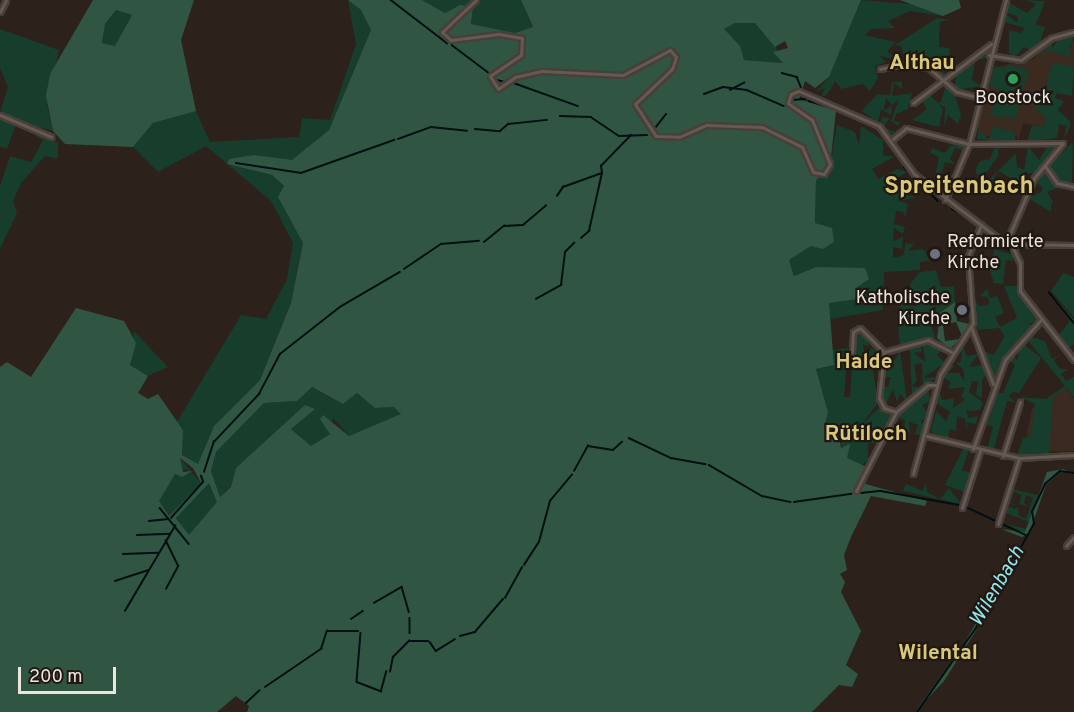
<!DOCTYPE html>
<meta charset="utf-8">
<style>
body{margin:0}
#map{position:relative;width:1074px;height:712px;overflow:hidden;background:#2c211b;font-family:Overpass,sans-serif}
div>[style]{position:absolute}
.built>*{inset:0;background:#3a2a20}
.green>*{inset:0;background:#173d2c}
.forest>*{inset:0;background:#305643}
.stream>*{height:1.5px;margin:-0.75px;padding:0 0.75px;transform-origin:0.75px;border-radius:0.75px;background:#000f11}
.roads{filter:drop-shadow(2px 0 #483f3a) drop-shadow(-2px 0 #483f3a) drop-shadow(0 2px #483f3a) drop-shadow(0 -2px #483f3a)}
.street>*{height:3px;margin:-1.5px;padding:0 1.5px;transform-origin:1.5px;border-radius:1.5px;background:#655951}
.dots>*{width:16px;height:16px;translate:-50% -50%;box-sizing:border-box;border:3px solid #221812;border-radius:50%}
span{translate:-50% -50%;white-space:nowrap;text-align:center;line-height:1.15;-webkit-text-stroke:4.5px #221812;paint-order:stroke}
.poi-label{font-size:18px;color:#ebe4df}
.left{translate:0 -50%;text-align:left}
.right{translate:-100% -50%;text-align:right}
.water-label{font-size:20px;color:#91e9ee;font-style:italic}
.quarter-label{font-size:21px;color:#d9c87a;font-weight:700}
.district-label{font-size:24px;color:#d9c87a;font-weight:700}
.scale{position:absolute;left:18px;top:667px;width:98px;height:27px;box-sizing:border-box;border:3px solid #ebe4df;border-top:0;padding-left:8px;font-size:18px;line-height:21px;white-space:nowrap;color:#ebe4df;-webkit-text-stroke:4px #221812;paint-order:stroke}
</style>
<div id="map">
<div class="built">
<i style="clip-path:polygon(1074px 39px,1074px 75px,1067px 72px,1060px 78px,1044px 127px,1023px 123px,1018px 142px,1016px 133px,980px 137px,977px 126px,990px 69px,1034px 59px,1044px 47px,1069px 53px)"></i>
<i style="clip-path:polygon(1065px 386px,1074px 398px,1074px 451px,1023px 452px,1032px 409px)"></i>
</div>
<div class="green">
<i style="clip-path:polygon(348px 0,361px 10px,371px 30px,329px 130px,292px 161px,254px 155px,227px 164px,272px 175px,284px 187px,279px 197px,303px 243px,291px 303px,260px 380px,214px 426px,198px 465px,182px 455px,183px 430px,177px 422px,241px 315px,266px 319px,287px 279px,293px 243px,271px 201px,206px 146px,158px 172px,133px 147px,153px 123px,196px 111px,210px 142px,299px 137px,302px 118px,330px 120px,356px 44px)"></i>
<i style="clip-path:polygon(422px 0,521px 0,533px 28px,515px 33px,471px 24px,473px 7px,460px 5px,445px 13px)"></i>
<i style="clip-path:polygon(861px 0,924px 5px,943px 16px,910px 11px,888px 21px,895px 28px,872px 29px,865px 35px,895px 42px,887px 52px,901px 61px,880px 56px,886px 62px,875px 66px,878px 78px,870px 91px,863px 84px,841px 89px,835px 81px,831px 89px,825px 96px,821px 97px,825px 88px,816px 92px,829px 77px)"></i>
<i style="clip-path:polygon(1025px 0,1045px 1px,1036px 24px,1045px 27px,1039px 45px,1032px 51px,1024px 47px,1016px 56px,1009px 54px,1009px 30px,1021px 33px,1025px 28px,1000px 21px,1006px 14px,1018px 23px,1017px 16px,1004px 12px,1008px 2px,1027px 13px,1036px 4px)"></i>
<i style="clip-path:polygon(116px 10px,132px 15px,115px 47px,102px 43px,105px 24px)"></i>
<i style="clip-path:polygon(937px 18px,950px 20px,940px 22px,939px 36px,939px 47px,950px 48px,949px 58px,939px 57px,946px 77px,930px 64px,905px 61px,901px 46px,895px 45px)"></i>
<i style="clip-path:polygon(735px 23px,755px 23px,774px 43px,783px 63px,744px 60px,724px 29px)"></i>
<i style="clip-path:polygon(0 29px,59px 50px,47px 105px,53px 131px,17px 121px,7px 149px,0 146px,0 112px,8px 87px,0 68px)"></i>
<i style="clip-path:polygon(1074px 36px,1069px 53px,1074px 58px,1044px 49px,1044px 56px,1040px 54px,1051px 42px,1053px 48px,1058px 39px)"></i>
<i style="clip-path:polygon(988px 50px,986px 58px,975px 61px,972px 80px,981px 86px,963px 89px,979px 94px,963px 92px,949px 83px,955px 85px,956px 75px)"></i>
<i style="clip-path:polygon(1007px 64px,1029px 70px,1015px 119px,1002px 116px,1001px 120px,995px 114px,989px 118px,1000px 89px,989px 86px,995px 66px,1006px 69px)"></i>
<i style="clip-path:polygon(1058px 64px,1074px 66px,1072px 96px,1057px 93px,1055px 98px,1064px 101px,1058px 110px,1071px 122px,1068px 131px,1063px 140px,1067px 126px,1059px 124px,1057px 138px,1027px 142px,1032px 125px,1044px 127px,1046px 119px,1033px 105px,1035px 98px,1043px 100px,1051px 65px)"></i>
<i style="clip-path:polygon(892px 82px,902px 82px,902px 89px,894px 83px,892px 96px,912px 93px,908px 109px,896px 114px,894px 121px,900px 122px,894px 136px,883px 127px,883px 121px,880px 123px,882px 117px,890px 118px,883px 127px,895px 132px,898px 126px,891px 121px,899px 99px,892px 105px,886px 98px,884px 110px,892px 106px,891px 115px,881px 109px,878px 122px,862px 111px,877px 94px,890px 95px)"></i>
<i style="clip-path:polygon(945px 88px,955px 95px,961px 115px,958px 124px,948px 115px,944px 127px,945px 107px,935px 103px,941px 102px)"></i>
<i style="clip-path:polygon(930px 95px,943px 109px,939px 127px,912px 120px,927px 109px,922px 101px)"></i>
<i style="clip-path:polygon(837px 125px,855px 132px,859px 146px,861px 126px,883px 140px,883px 156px,895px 156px,872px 169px,878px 179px,897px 169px,907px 172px,893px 180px,888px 190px,917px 197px,900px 201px,908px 204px,905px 218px,904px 212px,896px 211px,894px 224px,905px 227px,903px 234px,894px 228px,893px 241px,903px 237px,902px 249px,893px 247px,893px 258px,904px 255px,905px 243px,914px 244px,908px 251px,923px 249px,932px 261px,920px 262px,920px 270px,884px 272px,883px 310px,830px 319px,828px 303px,857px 287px,865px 269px,816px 267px,794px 276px,789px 260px,811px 246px,823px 249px,815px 224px,816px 173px,830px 166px)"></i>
<i style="clip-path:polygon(993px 126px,1016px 133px,1014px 142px,977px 139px,978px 129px,989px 139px)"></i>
<i style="clip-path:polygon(37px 131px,58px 143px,58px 159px,45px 156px,21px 183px,13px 202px,17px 213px,0 249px,0 186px,10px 156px,31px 162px,43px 140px,35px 136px)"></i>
<i style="clip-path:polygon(1073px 142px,1072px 182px,1063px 184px,1047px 167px)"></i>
<i style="clip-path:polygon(951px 145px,964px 147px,960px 161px,961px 150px,955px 148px,950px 159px,955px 164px,945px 162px,940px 178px,935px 177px,939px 157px,930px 153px,932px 148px,945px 153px)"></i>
<i style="clip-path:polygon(1042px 145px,1062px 145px,1036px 173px,1026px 173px,1023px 181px,1029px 188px,998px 171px,986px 197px,977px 193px,969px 197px,982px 182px,975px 171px,980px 161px,990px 159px,994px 149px,999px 148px,998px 156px,983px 178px,988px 181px,1016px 153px,1017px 167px,1024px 170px,1028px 146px,1039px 160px,1046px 149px)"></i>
<i style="clip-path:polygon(1043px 169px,1057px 188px,1047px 192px,1054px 203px,1043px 203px,1051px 203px,1051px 212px,1028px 198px,1041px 192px,1043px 187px,1034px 182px)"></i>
<i style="clip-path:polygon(994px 249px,1013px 255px,1013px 261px,1006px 260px,1003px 284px,994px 283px,990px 270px)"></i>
<i style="clip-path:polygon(936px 270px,941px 287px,954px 286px,955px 302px,929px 320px,935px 338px,900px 345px,897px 318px,902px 301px,909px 296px,910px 304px,916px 307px,910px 284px,920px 272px)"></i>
<i style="clip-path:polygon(1063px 273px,1074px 277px,1074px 317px,1051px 291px)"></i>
<i style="clip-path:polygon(1004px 286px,1017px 286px,1038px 320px,1027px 325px,1034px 324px,1011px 349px,994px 379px,985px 352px,994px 355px,1004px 337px,1000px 328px,977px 330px,973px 299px,980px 306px,989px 304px,988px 297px,980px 296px,987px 288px,990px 298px,997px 296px,1004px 313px,995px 317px,1000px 327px,1017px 318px)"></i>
<i style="clip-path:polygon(1049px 292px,1074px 319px,1074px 344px,1069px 348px,1057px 338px,1070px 320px)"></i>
<i style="clip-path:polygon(1040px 322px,1043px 326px,1032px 337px,1045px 341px,1052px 359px,1062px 353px,1054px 360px,1060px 369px,1069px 369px,1061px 374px,1066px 381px,1074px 377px,1074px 397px,1067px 388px,1053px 397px,1049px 454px,1017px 456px,1023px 438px,1030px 438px,1035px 404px,1019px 397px,1046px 399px,1065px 386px,1026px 338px)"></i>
<i style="clip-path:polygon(860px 330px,870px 346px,863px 345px,865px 356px,872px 348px,880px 352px,873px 370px,878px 403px,861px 425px,879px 408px,892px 416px,883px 429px,878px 428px,875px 443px,868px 443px,868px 460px,861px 466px,846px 458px,840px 440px,824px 429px,828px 412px,816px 369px,834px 365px,833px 350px,848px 348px,844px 397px,850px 397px,855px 332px)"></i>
<i style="clip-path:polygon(134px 331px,168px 367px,148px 376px,130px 365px)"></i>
<i style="clip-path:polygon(931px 342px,948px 357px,941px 351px,937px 355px,945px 363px,923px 378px,938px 377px,923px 387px,922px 363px,914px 365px,917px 380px,912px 386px,921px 388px,912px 397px,910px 349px,920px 345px,922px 351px,914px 353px,925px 362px,923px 343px)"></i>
<i style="clip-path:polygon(1021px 342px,1041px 358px,1019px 393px,1012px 392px,1009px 397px,1016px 402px,1007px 401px,993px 452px,987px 450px,993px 427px,987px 425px,992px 412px,985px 409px,993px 408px,991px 393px,1003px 393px,1015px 365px,1007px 359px,1013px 353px,1017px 361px)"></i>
<i style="clip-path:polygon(977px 343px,985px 359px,977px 356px,969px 367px,987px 364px,990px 381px,985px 376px,982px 380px,982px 398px,976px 395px,978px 381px,972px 381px,969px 392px,983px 402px,980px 410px,966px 411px,969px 418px,978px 416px,976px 424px,967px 422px,967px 432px,965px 419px,957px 416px,956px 431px,950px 429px,948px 435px,951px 440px,936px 436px,931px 431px,936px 411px,946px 421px,950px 412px,936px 403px,939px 390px,942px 400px,954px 398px,953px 408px,965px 400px,961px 397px,965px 387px,948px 389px,951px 382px,942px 377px,945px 371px,950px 363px,954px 366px,948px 373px,959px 373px,965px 381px,963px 369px,952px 360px,957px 352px,955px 363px,961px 362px,962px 345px,967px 356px,977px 354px)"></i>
<i style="clip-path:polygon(900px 350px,907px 401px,900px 394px,897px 402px,893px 389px,886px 404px,891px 409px,882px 401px,881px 387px,888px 387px,891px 377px,881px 377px,881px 372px,890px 371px,884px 366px,886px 352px,886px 360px,895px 360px)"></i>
<i style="clip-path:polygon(929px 386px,934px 389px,928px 390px,931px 401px,922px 405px,928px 414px,921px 422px,928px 426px,925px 437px,915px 434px,918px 425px,909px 422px,910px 433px,904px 431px,905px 420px,896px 417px)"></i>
<i style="clip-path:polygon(311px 387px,343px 404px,357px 393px,375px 408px,394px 407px,402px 414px,349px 436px,333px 418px,330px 434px,311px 446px,291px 429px,314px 409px,310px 407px,220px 497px,211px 471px,216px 452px,264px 403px,297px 401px)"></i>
<i style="clip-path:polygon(963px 449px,969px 450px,962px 470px,971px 473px,964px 492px,945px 485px)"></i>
<i style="clip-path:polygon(180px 458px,201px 483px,169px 516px,158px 501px,175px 474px,182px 477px,189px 470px,181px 469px)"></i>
<i style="clip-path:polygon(209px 482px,218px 502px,189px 536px,176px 517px)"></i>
<i style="clip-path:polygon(926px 483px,927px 492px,940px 499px,949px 488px,961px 504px,903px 491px,906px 484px,923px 491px)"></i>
<i style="clip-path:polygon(1011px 489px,1038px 495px,1030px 527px,1023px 533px,1002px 523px,1026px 529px,1029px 522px,1006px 513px,1009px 506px,1014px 509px,1018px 507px,1019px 516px,1026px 519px,1033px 498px,1026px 495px,1024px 503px,1029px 507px,1019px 504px,1022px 495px,1014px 492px,1010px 503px,1018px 505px,1006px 504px)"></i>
</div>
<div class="forest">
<i style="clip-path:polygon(evenodd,93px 0,194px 0,181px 40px,196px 111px,153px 123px,133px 147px,65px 144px,53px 131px,46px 96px,50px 74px,93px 0,116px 10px,132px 15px,115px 46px,102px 43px,105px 24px,116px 10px)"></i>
<i style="clip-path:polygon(evenodd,348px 0,422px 0,445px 13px,460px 5px,473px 7px,471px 24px,515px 33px,533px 27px,521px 0,861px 0,829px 77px,815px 88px,805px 81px,799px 99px,836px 111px,830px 166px,816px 180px,815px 223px,832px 228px,834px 242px,823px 249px,811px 246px,789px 260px,794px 276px,816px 267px,865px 268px,869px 279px,857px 287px,858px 299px,829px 303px,834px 365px,816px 369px,828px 412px,824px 429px,839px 436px,841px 448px,850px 444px,847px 458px,867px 467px,862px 483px,927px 501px,925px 506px,871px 496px,851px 537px,844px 555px,847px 570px,840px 574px,845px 582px,841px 592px,861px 631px,846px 665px,858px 674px,852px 687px,839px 685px,812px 712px,247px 712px,249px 706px,236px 696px,217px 712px,0 712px,0 367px,7px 362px,31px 377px,76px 308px,124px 321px,136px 343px,130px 365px,148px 376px,138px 393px,148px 399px,158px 394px,183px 430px,182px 455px,198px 464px,214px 426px,260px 380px,291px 303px,303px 243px,278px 197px,284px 186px,272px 175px,227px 164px,229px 159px,254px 155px,292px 160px,329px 130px,371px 30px,361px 10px,348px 0,735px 23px,755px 23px,775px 47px,785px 41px,788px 48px,773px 52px,783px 63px,744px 60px,740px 46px,724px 29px,735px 23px,348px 0,312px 387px,343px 404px,357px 393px,375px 408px,394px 407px,401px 414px,349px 436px,323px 415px,320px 419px,330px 434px,311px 446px,291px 429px,315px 409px,305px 405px,236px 468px,231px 487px,220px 497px,211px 471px,216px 452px,264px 403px,297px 401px,312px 387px,348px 0,180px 458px,193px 468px,201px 483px,169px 516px,159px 501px,175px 474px,182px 477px,192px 471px,183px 472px,180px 458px,348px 0,209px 483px,217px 502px,189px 535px,176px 518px,209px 483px)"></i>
<i style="clip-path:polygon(900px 0,959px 0,961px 8px,943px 16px)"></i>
<i style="clip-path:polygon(955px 302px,957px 321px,969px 324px,962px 336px,956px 322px,943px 325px,945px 341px,960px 339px,950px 349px,937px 338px,939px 324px,931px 319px)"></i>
<i style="clip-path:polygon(1063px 469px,1074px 474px,1060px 472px,1046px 485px,1029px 534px,1022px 537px,1001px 529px,1025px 532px,1047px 472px)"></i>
<i style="clip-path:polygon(993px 593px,977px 629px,944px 681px,915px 712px,965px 642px)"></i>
</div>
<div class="stream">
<i style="left:391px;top:0;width:71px;rotate:37.5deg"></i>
<i style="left:452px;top:45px;width:46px;rotate:37.1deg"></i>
<i style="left:782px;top:73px;width:16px;rotate:15deg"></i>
<i style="left:797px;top:77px;width:13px;rotate:67deg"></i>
<i style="left:493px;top:79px;width:12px;rotate:14deg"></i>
<i style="left:511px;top:82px;width:71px;rotate:19.7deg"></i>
<i style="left:730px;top:90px;width:16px;rotate:-27deg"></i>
<i style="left:704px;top:94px;width:20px;rotate:-20deg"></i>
<i style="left:723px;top:87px;width:24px;rotate:7deg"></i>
<i style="left:747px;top:90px;width:40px;rotate:23.4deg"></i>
<i style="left:791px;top:100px;width:14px;rotate:-4deg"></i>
<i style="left:809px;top:101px;width:31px;rotate:15deg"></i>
<i style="left:560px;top:116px;width:31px;rotate:2deg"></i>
<i style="left:591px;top:117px;width:34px;rotate:34deg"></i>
<i style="left:619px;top:136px;width:28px;rotate:-2deg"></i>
<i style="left:656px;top:127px;width:16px;rotate:-52deg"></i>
<i style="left:877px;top:127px;width:8px;rotate:45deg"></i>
<i style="left:475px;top:129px;width:25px;rotate:5deg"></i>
<i style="left:500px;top:131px;width:11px;rotate:-41deg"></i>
<i style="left:508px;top:124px;width:39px;rotate:-6deg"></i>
<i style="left:398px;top:139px;width:35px;rotate:-20deg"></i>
<i style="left:431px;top:127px;width:36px;rotate:6deg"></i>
<i style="left:236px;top:163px;width:66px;rotate:8.7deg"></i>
<i style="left:301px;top:173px;width:99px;rotate:-19.5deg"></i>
<i style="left:904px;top:167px;width:48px;rotate:45deg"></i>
<i style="left:557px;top:196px;width:11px;rotate:-56deg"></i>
<i style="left:563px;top:187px;width:41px;rotate:-19.7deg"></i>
<i style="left:602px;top:173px;width:7px;rotate:-98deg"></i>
<i style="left:601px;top:166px;width:43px;rotate:-45.9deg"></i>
<i style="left:952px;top:209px;width:16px;rotate:27deg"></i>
<i style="left:968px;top:218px;width:7px;rotate:34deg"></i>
<i style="left:984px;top:230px;width:36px;rotate:38deg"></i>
<i style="left:581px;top:238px;width:11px;rotate:-41deg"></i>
<i style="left:589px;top:231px;width:59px;rotate:-77.4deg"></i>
<i style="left:484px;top:242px;width:26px;rotate:-39deg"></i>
<i style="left:504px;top:226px;width:19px;rotate:-3deg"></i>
<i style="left:523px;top:225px;width:30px;rotate:-40deg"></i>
<i style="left:404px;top:269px;width:45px;rotate:-34deg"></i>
<i style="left:441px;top:244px;width:38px;rotate:-5deg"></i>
<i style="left:1049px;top:292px;width:40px;rotate:51deg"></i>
<i style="left:536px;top:299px;width:29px;rotate:-29deg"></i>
<i style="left:561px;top:285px;width:33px;rotate:-83deg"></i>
<i style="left:565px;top:252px;width:13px;rotate:-45deg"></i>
<i style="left:629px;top:438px;width:47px;rotate:25.5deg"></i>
<i style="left:671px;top:458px;width:35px;rotate:10deg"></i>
<i style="left:709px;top:465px;width:61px;rotate:30.3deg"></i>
<i style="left:762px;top:496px;width:29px;rotate:12deg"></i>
<i style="left:574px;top:471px;width:29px;rotate:-61deg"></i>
<i style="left:588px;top:446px;width:25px;rotate:9deg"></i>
<i style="left:613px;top:450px;width:12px;rotate:-42deg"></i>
<i style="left:204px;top:472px;width:32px;rotate:-72deg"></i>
<i style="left:214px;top:442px;width:66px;rotate:-46.8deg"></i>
<i style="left:259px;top:394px;width:45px;rotate:-62.3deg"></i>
<i style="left:280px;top:354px;width:76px;rotate:-38.1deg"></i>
<i style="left:340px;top:307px;width:69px;rotate:-30.3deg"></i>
<i style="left:861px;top:493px;width:20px;rotate:-6deg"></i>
<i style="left:881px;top:491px;width:79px;rotate:10.2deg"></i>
<i style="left:794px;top:502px;width:58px;rotate:-8deg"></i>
<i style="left:966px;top:507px;width:66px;rotate:25deg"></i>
<i style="left:160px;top:508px;width:46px;rotate:51.1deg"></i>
<i style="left:171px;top:518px;width:48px;rotate:-48.4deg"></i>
<i style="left:203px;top:482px;width:6px;rotate:-108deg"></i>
<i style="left:149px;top:521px;width:19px;rotate:-6deg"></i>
<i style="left:137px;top:535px;width:33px;rotate:-2deg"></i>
<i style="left:123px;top:554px;width:35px;rotate:-2deg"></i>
<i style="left:524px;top:565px;width:27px;rotate:-57deg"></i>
<i style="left:539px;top:542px;width:42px;rotate:-75deg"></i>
<i style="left:550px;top:501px;width:34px;rotate:-50deg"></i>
<i style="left:115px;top:581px;width:35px;rotate:-18deg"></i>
<i style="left:166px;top:589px;width:26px;rotate:-62deg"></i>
<i style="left:178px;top:566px;width:28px;rotate:-116deg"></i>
<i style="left:505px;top:598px;width:35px;rotate:-61deg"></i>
<i style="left:374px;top:603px;width:32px;rotate:-30deg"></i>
<i style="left:402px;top:587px;width:26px;rotate:74deg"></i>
<i style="left:125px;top:611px;width:99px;rotate:-59.5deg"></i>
<i style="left:410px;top:618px;width:15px;rotate:90deg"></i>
<i style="left:351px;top:619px;width:14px;rotate:-34deg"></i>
<i style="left:361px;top:633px;width:49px;rotate:94.7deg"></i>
<i style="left:357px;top:682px;width:26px;rotate:21deg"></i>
<i style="left:381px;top:691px;width:20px;rotate:-75deg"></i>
<i style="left:460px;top:636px;width:16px;rotate:-15deg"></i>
<i style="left:475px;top:632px;width:43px;rotate:-49.7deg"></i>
<i style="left:430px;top:642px;width:11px;rotate:56deg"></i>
<i style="left:436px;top:651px;width:22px;rotate:-32deg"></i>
<i style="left:390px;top:672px;width:15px;rotate:-79deg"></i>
<i style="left:393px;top:657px;width:23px;rotate:-45deg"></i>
<i style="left:409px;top:641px;width:19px"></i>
<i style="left:265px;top:687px;width:68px;rotate:-34.2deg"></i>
<i style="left:321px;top:649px;width:19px;rotate:-72deg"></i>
<i style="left:327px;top:631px;width:31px"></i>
<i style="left:246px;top:703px;width:18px;rotate:-43deg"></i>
<i style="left:917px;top:712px;width:103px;rotate:-54.9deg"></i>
<i style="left:976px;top:628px;width:119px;rotate:-60.9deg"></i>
<i style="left:1034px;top:524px;width:12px;rotate:-99deg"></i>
<i style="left:1032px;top:512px;width:31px;rotate:-65deg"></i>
<i style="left:1045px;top:484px;width:20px;rotate:-41deg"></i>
<i style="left:1060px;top:471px;width:14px;rotate:8deg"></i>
</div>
<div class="roads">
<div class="street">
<i style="left:476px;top:0;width:47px;rotate:136.7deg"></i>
<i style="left:442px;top:32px;width:12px;rotate:42deg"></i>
<i style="left:451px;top:40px;width:48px;rotate:-7.1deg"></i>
<i style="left:499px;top:34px;width:23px;rotate:10deg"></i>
<i style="left:522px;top:38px;width:17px;rotate:93deg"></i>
<i style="left:521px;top:55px;width:37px;rotate:146deg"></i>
<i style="left:490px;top:76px;width:15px;rotate:58deg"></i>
<i style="left:498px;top:89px;width:21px;rotate:-35deg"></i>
<i style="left:515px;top:77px;width:27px;rotate:-13deg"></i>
<i style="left:541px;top:71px;width:82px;rotate:2.8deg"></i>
<i style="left:623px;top:75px;width:53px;rotate:-28deg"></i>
<i style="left:670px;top:50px;width:9px;rotate:49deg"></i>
<i style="left:676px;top:57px;width:13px;rotate:108deg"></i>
<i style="left:672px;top:69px;width:51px;rotate:136.6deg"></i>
<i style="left:635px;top:104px;width:38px;rotate:57deg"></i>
<i style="left:656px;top:136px;width:23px;rotate:2deg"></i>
<i style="left:679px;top:137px;width:30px;rotate:-24deg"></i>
<i style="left:706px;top:125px;width:56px;rotate:2deg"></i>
<i style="left:762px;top:127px;width:45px;rotate:26.6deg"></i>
<i style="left:802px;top:147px;width:27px;rotate:66deg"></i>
<i style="left:813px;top:172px;width:11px;rotate:10deg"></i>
<i style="left:824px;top:174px;width:12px;rotate:-59deg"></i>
<i style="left:830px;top:164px;width:48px;rotate:-112.2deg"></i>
<i style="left:812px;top:120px;width:29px;rotate:-145deg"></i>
<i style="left:788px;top:103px;width:9px;rotate:-72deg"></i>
<i style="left:791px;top:94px;width:9px;rotate:-21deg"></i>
<i style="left:799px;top:91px;width:87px;rotate:23.6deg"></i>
<i style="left:879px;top:126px;width:59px;rotate:53.9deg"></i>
<i style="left:914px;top:174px;width:116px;rotate:37.3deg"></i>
<i style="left:1006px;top:244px;width:68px;rotate:0.8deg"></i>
<i style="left:0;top:12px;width:13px;rotate:-63deg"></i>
<i style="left:989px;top:55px;width:32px;rotate:9deg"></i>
<i style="left:1021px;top:60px;width:37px;rotate:-36deg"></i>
<i style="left:1051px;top:38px;width:24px;rotate:-15deg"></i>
<i style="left:880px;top:69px;width:24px;rotate:-12deg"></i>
<i style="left:903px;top:64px;width:26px;rotate:9deg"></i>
<i style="left:929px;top:68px;width:37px;rotate:41deg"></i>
<i style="left:957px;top:92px;width:25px;rotate:14deg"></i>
<i style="left:913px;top:103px;width:98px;rotate:-37.1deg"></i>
<i style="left:0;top:115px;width:56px;rotate:22.9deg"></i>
<i style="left:893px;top:139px;width:17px;rotate:-40deg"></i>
<i style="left:906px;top:128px;width:65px;rotate:14.3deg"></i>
<i style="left:969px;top:144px;width:94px;rotate:-0.6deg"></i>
<i style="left:1063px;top:143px;width:45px;rotate:129.6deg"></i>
<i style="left:1034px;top:178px;width:71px;rotate:113.3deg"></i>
<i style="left:1045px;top:166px;width:21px;rotate:55deg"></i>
<i style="left:1057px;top:183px;width:17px;rotate:13deg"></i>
<i style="left:945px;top:200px;width:61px;rotate:-66.8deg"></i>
<i style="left:969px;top:144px;width:149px;rotate:-75.6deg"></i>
<i style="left:1012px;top:246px;width:19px;rotate:65deg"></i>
<i style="left:1020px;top:263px;width:28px;rotate:90deg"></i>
<i style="left:1020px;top:291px;width:88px;rotate:52deg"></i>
<i style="left:971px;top:327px;width:61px;rotate:68.9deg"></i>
<i style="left:852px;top:352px;width:20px;rotate:-87deg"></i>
<i style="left:853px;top:332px;width:8px;rotate:-30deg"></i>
<i style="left:860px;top:328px;width:34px;rotate:45deg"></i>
<i style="left:884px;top:352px;width:46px;rotate:-15.3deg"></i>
<i style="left:928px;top:340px;width:28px;rotate:27deg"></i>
<i style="left:884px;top:352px;width:46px;rotate:96.2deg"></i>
<i style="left:879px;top:398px;width:11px;rotate:63deg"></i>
<i style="left:884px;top:408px;width:13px;rotate:18deg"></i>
<i style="left:927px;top:436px;width:95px;rotate:13.4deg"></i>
<i style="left:1019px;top:458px;width:55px;rotate:-3.1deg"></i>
<i style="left:973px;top:449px;width:95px;rotate:-70.2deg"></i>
<i style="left:1005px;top:360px;width:54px;rotate:-48deg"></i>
<i style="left:1003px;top:456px;width:57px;rotate:-72.5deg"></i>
<i style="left:913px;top:474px;width:103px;rotate:-74.7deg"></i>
<i style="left:940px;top:375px;width:62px;rotate:-57.6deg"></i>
<i style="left:973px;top:323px;width:67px;rotate:-94.3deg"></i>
<i style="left:968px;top:256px;width:34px;rotate:-67deg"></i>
<i style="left:856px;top:491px;width:89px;rotate:-63.1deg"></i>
<i style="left:896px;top:412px;width:42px;rotate:-40.2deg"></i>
<i style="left:928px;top:385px;width:9px"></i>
<i style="left:962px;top:508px;width:60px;rotate:-72.5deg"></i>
<i style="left:998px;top:524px;width:69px;rotate:-72.3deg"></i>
<i style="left:1066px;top:546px;width:12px;rotate:-48deg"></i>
</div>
</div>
<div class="dots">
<i style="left:1013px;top:79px;background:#2e9e5b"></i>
<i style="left:935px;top:254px;background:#6b7280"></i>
<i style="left:962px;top:310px;background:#6b7280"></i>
</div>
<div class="poi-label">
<span style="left:1013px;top:99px">Boostock</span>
<span class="left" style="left:947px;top:254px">Reformierte<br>Kirche</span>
<span class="right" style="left:950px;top:310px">Katholische<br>Kirche</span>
</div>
<div class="water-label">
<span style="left:998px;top:587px;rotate:-60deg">Wilenbach</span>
</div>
<div class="quarter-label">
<span style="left:922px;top:64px">Althau</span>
<span style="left:864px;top:363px">Halde</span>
<span style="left:866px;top:435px">Rütiloch</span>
<span style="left:938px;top:654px">Wilental</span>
</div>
<div class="district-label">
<span style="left:959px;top:188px">Spreitenbach</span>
</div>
<div class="scale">200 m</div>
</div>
